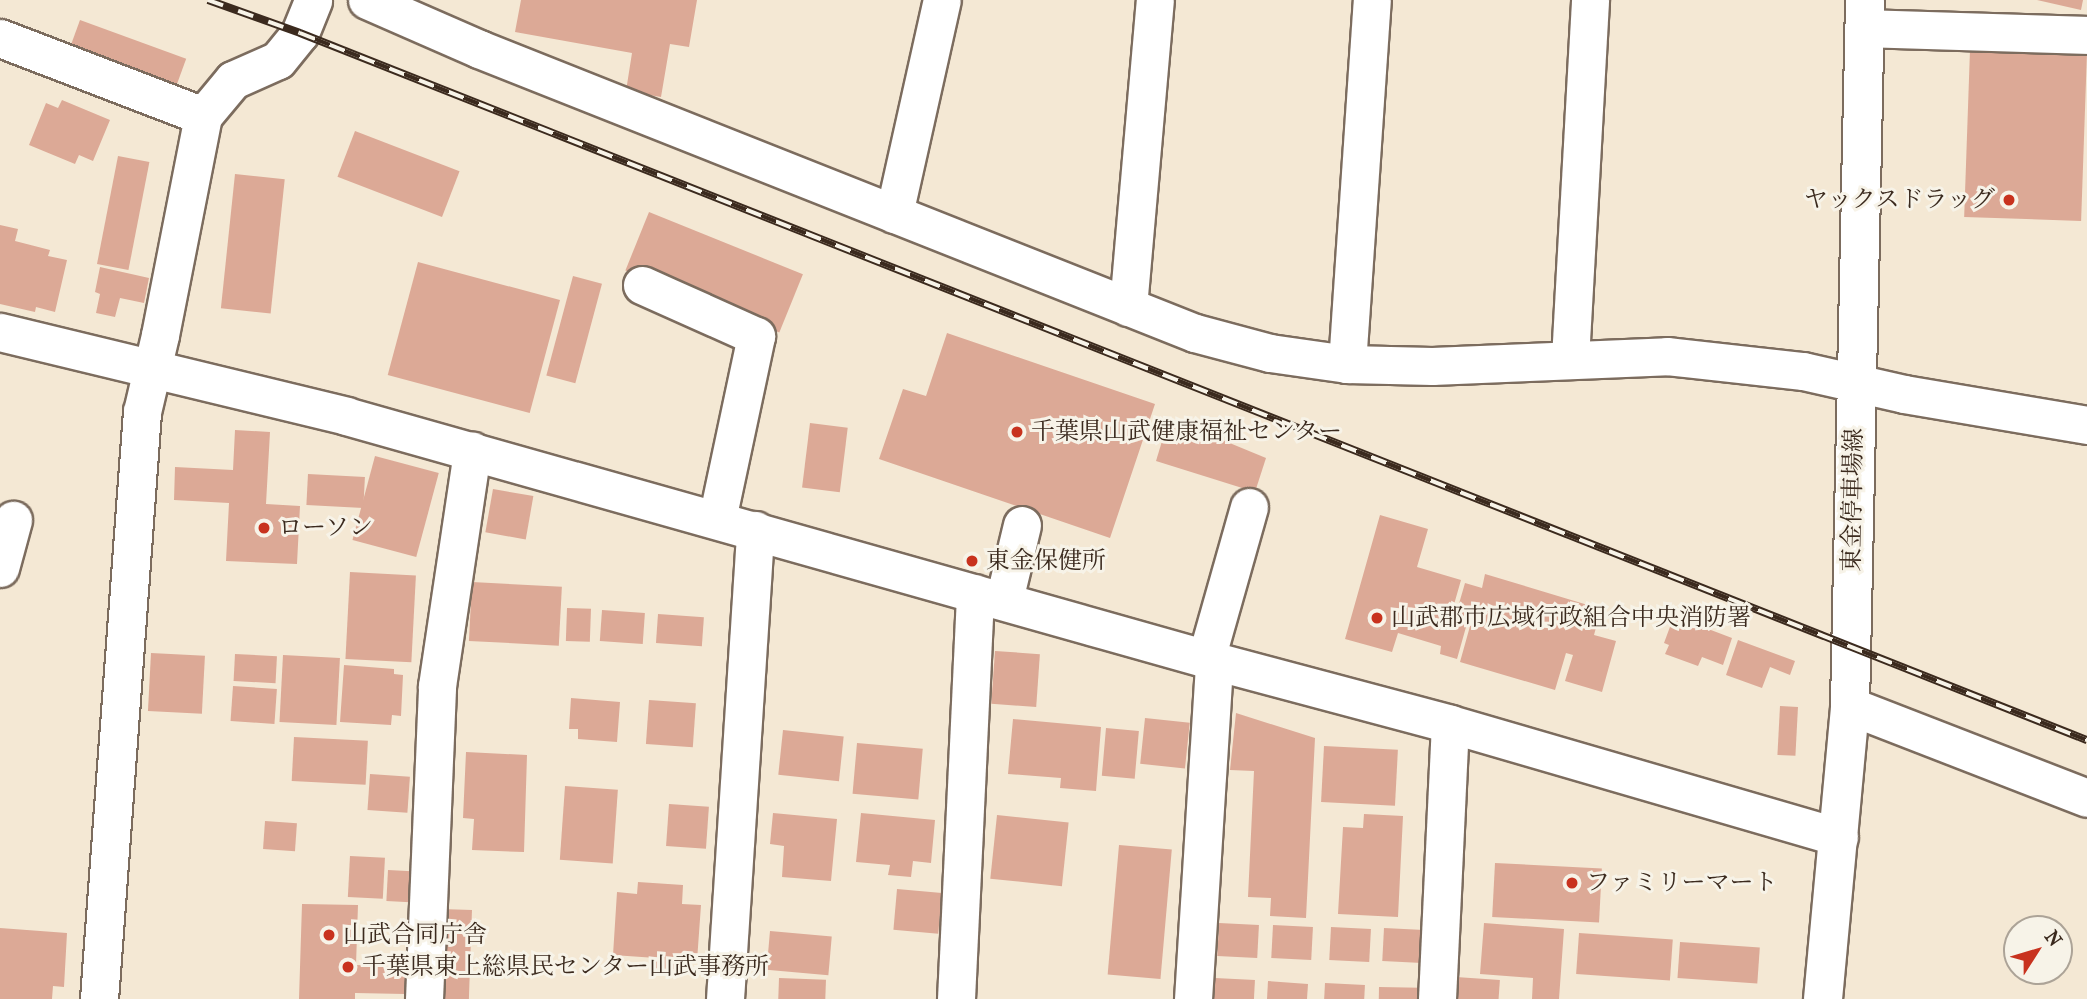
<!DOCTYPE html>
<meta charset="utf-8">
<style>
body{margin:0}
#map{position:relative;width:2087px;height:999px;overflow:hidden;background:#f4e8d4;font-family:"IM FELL French Canon","Noto Serif JP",serif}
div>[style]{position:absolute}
.building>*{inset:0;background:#dca996;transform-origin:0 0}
.roads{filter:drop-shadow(2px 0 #7c6c5e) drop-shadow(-2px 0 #7c6c5e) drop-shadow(0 2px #7c6c5e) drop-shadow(0 -2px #7c6c5e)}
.minor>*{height:37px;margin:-18.5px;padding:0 18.5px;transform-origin:18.5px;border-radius:18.5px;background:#fff}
.major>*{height:38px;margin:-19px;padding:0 19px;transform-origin:19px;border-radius:19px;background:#fff}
.rail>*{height:8px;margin-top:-4px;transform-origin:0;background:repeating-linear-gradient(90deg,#f7f3e8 0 16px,#3b2a1e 0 32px);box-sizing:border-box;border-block:2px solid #3b2a1e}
.dots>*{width:19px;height:19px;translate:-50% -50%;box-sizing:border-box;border:4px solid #f7f3e8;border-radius:50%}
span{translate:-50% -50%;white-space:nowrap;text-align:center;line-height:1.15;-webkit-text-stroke:6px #f7f3e8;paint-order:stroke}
.poi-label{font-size:24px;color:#3b2a1e}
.right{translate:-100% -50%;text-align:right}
.left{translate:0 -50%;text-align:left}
.street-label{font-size:24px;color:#3b2a1e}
.north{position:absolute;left:2003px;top:915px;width:70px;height:70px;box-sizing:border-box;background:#f7f3e8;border:2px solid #aca397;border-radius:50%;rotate:53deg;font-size:19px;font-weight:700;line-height:28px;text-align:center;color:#3b2a1e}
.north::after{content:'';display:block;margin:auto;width:24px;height:32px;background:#c8321e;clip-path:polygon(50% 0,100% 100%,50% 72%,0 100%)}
</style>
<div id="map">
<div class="building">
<i style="clip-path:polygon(521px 0,697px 0,689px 47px,670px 44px,661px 97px,626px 91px,632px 53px,515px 32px)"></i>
<i style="clip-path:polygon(2037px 0,2083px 0,2081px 10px)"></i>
<i style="left:80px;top:20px;width:113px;height:37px;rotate:20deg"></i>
<i style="left:1970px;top:50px;width:117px;height:167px;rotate:2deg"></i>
<i style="clip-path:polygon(62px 100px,110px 120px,93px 161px,79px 155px,75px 164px,29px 145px,46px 103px,58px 108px)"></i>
<i style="left:355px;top:131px;width:112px;height:49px;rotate:21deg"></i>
<i style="left:118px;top:156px;width:32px;height:110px;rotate:11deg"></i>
<i style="left:235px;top:174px;width:50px;height:135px;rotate:6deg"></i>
<i style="left:649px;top:212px;width:166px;height:63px;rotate:22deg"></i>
<i style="clip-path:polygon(0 225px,18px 229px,15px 241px,50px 250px,48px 256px,67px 260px,55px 312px,36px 307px,35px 312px,0 304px)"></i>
<i style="left:418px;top:262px;width:147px;height:117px;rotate:15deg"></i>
<i style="clip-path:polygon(100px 267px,149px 278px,144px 303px,120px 298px,115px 317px,96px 313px,100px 294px,95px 292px)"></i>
<i style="left:573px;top:276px;width:30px;height:103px;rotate:15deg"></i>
<i style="clip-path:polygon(947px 333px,1155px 404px,1110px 538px,879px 459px,903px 389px,926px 396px)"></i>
<i style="clip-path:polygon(1169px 418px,1266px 458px,1255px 492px,1156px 461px)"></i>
<i style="left:810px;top:423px;width:38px;height:65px;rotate:7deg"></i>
<i style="clip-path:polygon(235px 430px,270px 432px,266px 504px,300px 506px,297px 564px,226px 561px,229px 503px,174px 500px,175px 467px,233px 470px)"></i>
<i style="left:375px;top:456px;width:66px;height:87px;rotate:15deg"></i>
<i style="left:308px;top:474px;width:57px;height:31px;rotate:3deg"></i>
<i style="left:493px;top:489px;width:41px;height:44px;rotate:10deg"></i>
<i style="clip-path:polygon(1380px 515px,1428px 529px,1417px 567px,1461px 580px,1451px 615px,1468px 620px,1457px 659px,1440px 654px,1441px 646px,1398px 633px,1392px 652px,1345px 639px)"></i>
<i style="left:350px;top:572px;width:66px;height:87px;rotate:3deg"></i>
<i style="clip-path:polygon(1485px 574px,1601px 609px,1594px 635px,1616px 641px,1602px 692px,1565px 681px,1573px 655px,1566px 653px,1555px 690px,1460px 662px,1472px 619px,1456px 614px,1465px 583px,1482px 588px)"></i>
<i style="left:472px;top:582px;width:90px;height:59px;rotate:3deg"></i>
<i style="left:567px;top:608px;width:24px;height:33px;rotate:2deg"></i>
<i style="left:602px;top:610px;width:43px;height:31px;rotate:4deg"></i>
<i style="left:658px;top:614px;width:46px;height:29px;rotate:4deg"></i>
<i style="clip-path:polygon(1674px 616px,1732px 638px,1723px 665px,1702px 657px,1698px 666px,1665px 654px,1669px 645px,1664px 643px)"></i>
<i style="clip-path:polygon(1738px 640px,1795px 661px,1790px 675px,1770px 667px,1762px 688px,1726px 675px)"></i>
<i style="left:995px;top:651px;width:45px;height:53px;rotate:4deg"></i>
<i style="left:151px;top:653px;width:54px;height:58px;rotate:3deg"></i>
<i style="left:235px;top:654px;width:42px;height:27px;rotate:3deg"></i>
<i style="left:283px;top:655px;width:57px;height:67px;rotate:3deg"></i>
<i style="clip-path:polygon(344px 665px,394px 669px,394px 674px,403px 675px,401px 716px,392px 715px,391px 725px,340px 722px)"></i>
<i style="left:233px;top:686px;width:44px;height:35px;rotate:4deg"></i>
<i style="clip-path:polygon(571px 698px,620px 702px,617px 742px,578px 739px,578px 729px,569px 729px)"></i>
<i style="left:649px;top:700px;width:47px;height:44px;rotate:4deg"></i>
<i style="left:1780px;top:706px;width:18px;height:49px;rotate:3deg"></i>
<i style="clip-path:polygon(1236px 713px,1315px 738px,1306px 918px,1270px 916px,1271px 898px,1248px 897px,1254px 771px,1230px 770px)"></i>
<i style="left:1145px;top:718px;width:45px;height:46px;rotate:6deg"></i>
<i style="clip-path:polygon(1013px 719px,1101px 727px,1096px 791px,1060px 788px,1061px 778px,1008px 774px)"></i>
<i style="left:1106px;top:728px;width:33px;height:48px;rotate:5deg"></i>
<i style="left:783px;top:730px;width:61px;height:45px;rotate:6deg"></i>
<i style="left:294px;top:737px;width:74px;height:44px;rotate:3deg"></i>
<i style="left:857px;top:743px;width:66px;height:51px;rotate:5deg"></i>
<i style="left:1324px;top:746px;width:74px;height:56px;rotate:3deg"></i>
<i style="clip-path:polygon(466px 752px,527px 755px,524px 852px,472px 850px,474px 819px,463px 818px)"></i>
<i style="left:370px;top:774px;width:40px;height:36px;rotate:4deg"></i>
<i style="left:565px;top:786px;width:53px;height:74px;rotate:4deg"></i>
<i style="left:669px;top:804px;width:40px;height:42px;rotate:4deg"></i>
<i style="clip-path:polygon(773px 813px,837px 819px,831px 881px,782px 877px,784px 846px,770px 844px)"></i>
<i style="clip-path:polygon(861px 813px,935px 820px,931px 863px,913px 861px,911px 877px,888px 875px,890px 865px,856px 862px)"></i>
<i style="clip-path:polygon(1364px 814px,1403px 816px,1398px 917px,1338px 914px,1343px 827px,1363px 828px)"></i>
<i style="left:997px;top:815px;width:72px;height:64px;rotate:6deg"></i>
<i style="left:265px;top:821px;width:32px;height:28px;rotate:4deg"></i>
<i style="left:1119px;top:845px;width:53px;height:130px;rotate:5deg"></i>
<i style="left:350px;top:856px;width:35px;height:41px;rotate:3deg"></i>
<i style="left:1495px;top:863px;width:107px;height:54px;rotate:3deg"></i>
<i style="left:388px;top:870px;width:33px;height:31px;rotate:3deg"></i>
<i style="clip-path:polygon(638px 882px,683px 885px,682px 904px,701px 905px,697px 961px,690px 960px,689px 970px,655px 968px,656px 958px,613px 955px,617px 892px,637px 894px)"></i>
<i style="left:897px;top:889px;width:45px;height:41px;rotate:5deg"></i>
<i style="clip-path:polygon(302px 904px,358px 905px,356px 965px,406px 967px,405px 994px,355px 993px,355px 999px,299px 999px)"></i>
<i style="left:441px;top:909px;width:31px;height:90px;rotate:2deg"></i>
<i style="left:1219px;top:923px;width:40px;height:33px;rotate:3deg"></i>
<i style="clip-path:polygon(1484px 923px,1564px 929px,1559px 999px,1532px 999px,1533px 978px,1480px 974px)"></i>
<i style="left:1273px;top:925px;width:40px;height:33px;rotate:3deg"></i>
<i style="left:1331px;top:927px;width:40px;height:33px;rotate:3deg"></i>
<i style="clip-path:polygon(0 928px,67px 933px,64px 987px,53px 986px,52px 999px,0 999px)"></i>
<i style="left:1384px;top:928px;width:40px;height:33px;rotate:3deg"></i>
<i style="left:770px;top:931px;width:62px;height:39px;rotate:5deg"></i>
<i style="left:1579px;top:933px;width:94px;height:41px;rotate:4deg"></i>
<i style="left:1680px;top:942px;width:80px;height:36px;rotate:4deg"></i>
<i style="left:1456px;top:977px;width:44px;height:22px;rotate:4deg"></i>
<i style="left:779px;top:978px;width:47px;height:21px;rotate:2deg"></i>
<i style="left:1215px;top:978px;width:40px;height:21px;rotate:3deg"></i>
<i style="clip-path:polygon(1268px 981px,1308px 984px,1307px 999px,1267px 999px)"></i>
<i style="left:1325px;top:983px;width:40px;height:16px;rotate:3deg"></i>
<i style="left:1379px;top:987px;width:41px;height:12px;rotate:1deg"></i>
</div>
<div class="roads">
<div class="minor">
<i style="left:367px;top:0;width:122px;rotate:23.6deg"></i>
<i style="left:479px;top:49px;width:770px;rotate:21.64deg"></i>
<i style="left:1195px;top:333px;width:78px;rotate:14.9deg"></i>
<i style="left:1270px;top:353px;width:78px;rotate:8.1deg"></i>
<i style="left:1347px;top:364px;width:85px;rotate:1.3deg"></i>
<i style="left:1432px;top:366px;width:235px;rotate:-2.4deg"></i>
<i style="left:1667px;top:356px;width:137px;rotate:6.3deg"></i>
<i style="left:1803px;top:371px;width:104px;rotate:12.8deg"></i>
<i style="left:1904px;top:394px;width:186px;rotate:9.6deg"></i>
<i style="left:1864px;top:28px;width:223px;rotate:1.8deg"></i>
<i style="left:0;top:38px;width:217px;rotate:21deg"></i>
<i style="left:894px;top:214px;width:219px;rotate:-77.4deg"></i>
<i style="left:642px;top:285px;width:125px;rotate:24.1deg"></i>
<i style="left:756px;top:336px;width:187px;rotate:102deg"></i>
<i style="left:1128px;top:307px;width:308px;rotate:-85deg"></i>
<i style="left:0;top:332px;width:356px;rotate:13.6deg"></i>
<i style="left:346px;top:416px;width:902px;rotate:15.76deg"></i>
<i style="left:1214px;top:661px;width:244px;rotate:14.9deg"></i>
<i style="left:1450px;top:724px;width:405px;rotate:16.2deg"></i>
<i style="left:1570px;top:359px;width:360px;rotate:-86.8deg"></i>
<i style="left:1347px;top:364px;width:365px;rotate:-86.1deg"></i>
<i style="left:0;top:568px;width:50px;rotate:-74.8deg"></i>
<i style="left:1004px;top:600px;width:77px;rotate:-76.5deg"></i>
<i style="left:1206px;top:659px;width:158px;rotate:-74.2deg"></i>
<i style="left:1850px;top:706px;width:254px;rotate:21.2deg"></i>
<i style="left:99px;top:999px;width:589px;rotate:-85.81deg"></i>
<i style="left:142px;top:412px;width:79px;rotate:-76.8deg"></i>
<i style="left:160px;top:335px;width:223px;rotate:-78.9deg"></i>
<i style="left:203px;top:116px;width:47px;rotate:-50.2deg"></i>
<i style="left:233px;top:80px;width:49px;rotate:-24deg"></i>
<i style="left:278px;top:60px;width:35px;rotate:-51deg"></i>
<i style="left:300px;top:33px;width:35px;rotate:-68deg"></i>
<i style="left:424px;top:999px;width:313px;rotate:-87.6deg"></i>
<i style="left:437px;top:686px;width:238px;rotate:-81.5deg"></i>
<i style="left:725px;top:999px;width:470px;rotate:-86.3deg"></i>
<i style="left:956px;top:999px;width:406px;rotate:-87.3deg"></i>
<i style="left:1193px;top:999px;width:339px;rotate:-86.4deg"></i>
<i style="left:1437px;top:999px;width:275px;rotate:-87.3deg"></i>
</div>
<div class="major">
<i style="left:1823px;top:999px;width:294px;rotate:-84.7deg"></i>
<i style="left:1850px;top:706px;width:706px;rotate:-88.78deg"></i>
</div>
</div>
<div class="rail">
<i style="left:208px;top:0;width:98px;rotate:19.7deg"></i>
<i style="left:300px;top:33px;width:1922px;rotate:21.59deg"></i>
</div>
<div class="dots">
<i style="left:2009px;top:200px;background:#c8321e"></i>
<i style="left:1017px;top:432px;background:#c8321e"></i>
<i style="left:264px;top:528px;background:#c8321e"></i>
<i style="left:972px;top:561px;background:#c8321e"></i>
<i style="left:1377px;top:618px;background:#c8321e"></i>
<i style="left:1572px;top:883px;background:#c8321e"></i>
<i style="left:329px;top:935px;background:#c8321e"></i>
<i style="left:348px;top:967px;background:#c8321e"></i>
</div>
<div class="poi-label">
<span class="right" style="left:1995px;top:200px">ヤックスドラッグ</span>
<span class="left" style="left:1031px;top:432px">千葉県山武健康福祉センター</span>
<span class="left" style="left:278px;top:528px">ローソン</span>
<span class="left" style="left:986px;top:561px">東金保健所</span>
<span class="left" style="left:1391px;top:618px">山武郡市広域行政組合中央消防署</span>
<span class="left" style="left:1586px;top:883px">ファミリーマート</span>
<span class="left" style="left:343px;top:935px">山武合同庁舎</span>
<span class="left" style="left:362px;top:967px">千葉県東上総県民センター山武事務所</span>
</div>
<div class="street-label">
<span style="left:1853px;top:500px;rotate:-89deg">東金停車場線</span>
</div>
<div class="north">N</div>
</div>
